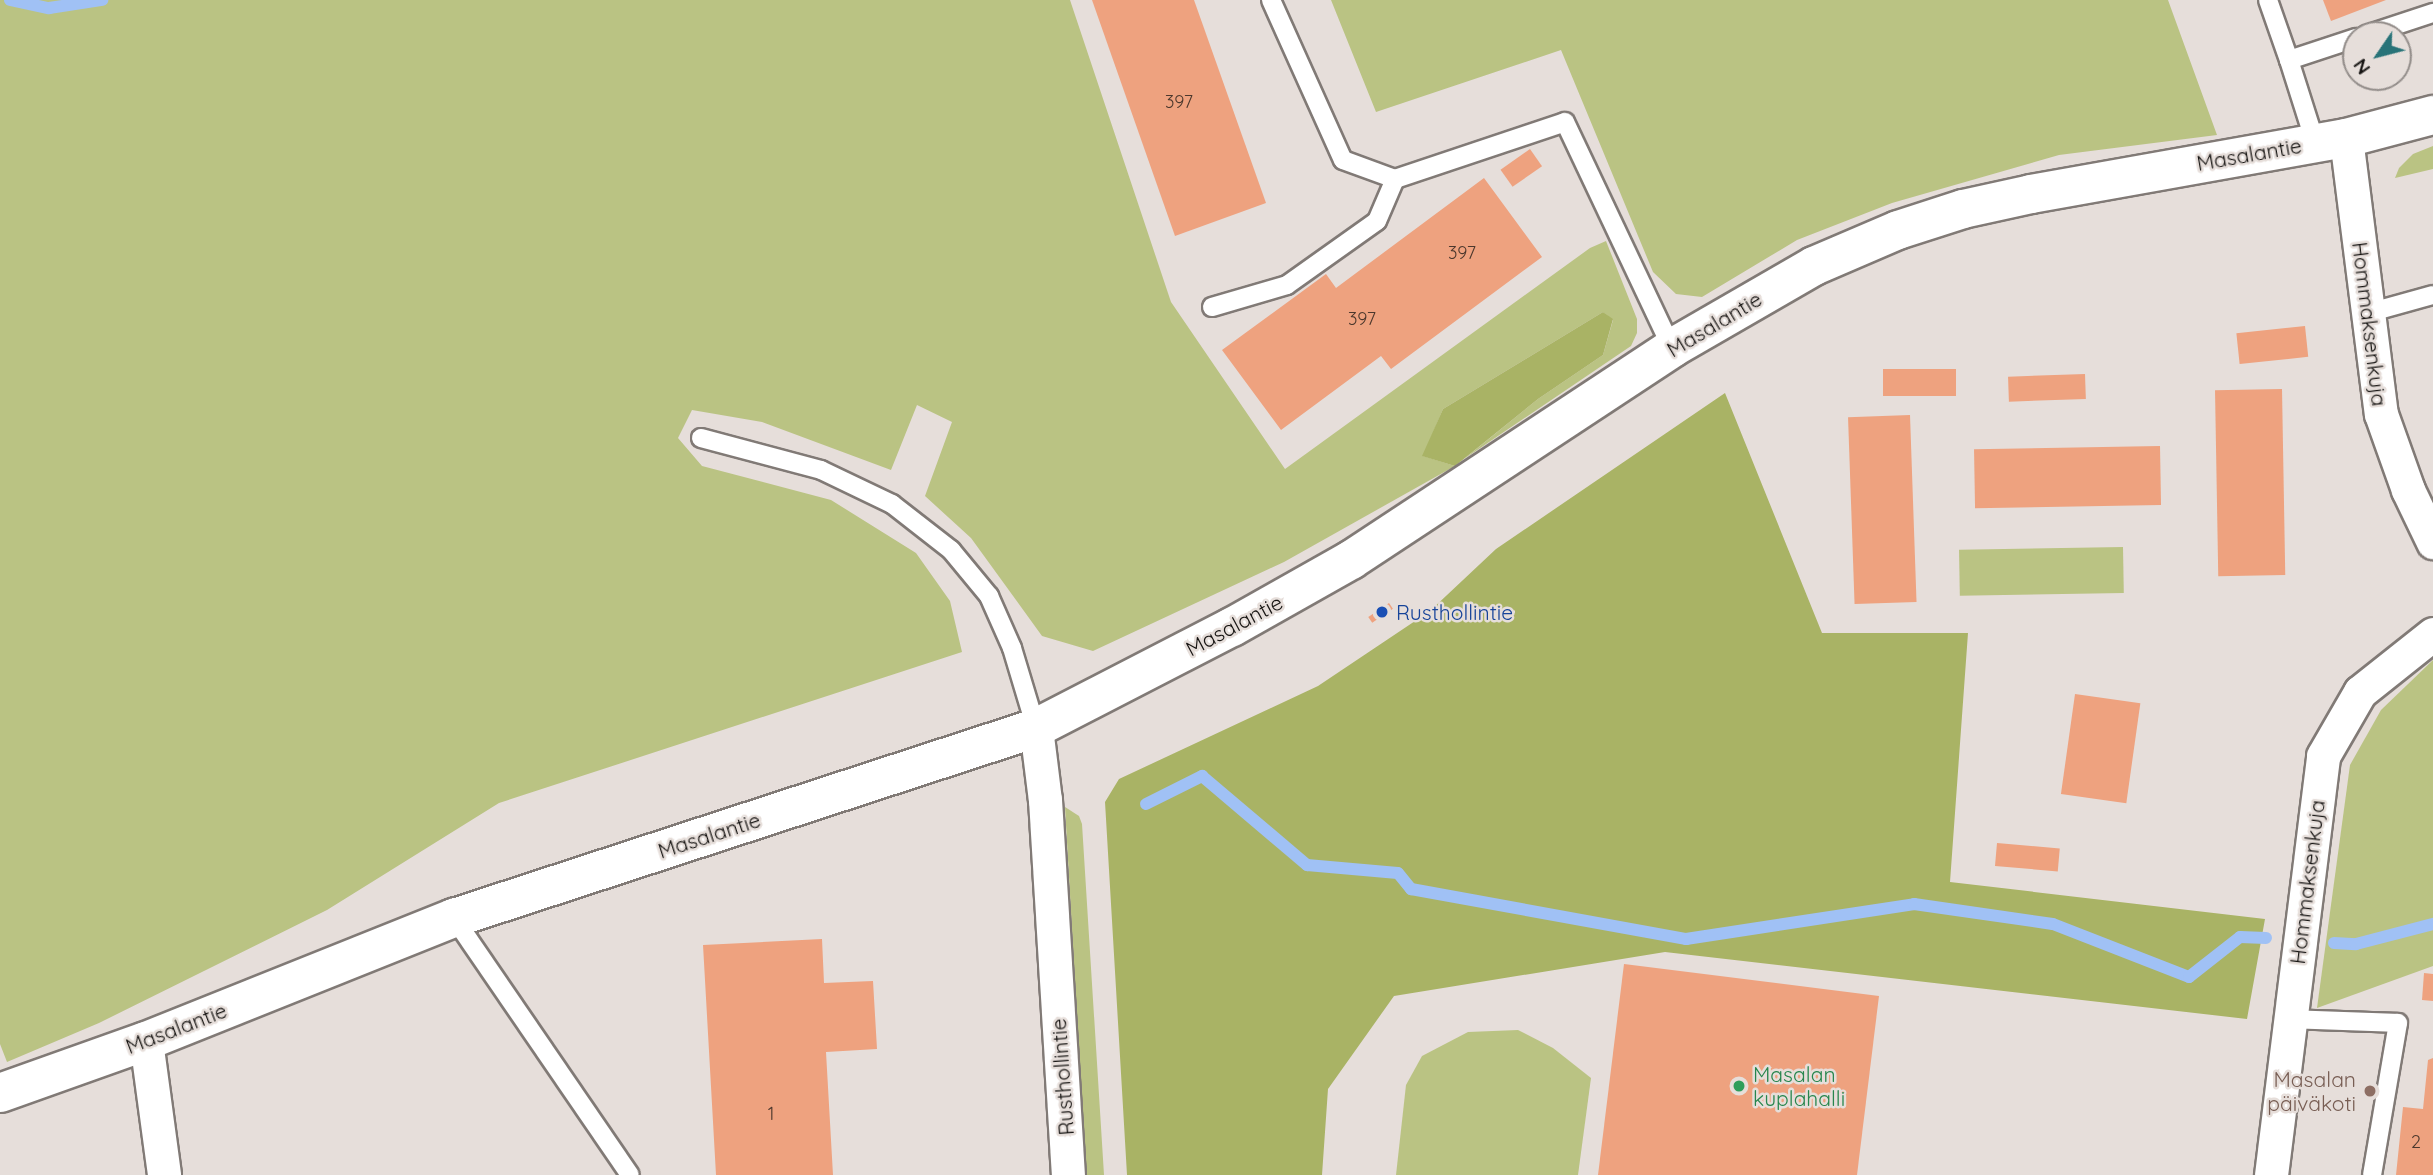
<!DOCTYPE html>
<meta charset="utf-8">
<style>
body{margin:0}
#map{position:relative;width:2433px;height:1175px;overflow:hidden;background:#e6deda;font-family:Quicksand,sans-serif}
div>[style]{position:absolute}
.green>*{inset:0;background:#bac383;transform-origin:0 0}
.forest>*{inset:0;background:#a9b365}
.stream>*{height:12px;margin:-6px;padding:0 6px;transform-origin:6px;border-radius:6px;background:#a0c1f5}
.building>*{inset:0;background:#eea27f;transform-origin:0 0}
.roads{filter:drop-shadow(2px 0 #817a76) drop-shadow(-2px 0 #817a76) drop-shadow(0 2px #817a76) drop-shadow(0 -2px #817a76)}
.lane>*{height:18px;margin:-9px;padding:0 9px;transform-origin:9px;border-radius:9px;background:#fff}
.street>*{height:33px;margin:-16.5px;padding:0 16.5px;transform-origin:16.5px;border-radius:16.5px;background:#fff}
.secondary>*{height:38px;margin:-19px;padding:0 19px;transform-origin:19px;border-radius:19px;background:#fff}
.dots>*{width:19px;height:19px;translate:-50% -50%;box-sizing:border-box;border:4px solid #e6deda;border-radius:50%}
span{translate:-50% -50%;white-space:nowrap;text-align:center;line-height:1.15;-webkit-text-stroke:5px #e6deda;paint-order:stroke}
.number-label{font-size:18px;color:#4c382d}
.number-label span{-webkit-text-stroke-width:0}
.street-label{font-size:21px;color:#161412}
.transit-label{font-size:21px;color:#164399}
.left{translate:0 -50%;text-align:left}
.leisure-label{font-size:21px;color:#27864d}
.education-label{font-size:21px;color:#785e54}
.right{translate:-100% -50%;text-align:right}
.north{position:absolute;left:2342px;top:21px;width:70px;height:70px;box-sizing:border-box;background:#e6deda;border:2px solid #938d8a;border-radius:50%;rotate:235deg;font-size:19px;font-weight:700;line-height:28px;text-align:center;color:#161412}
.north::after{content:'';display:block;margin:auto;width:24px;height:32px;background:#287378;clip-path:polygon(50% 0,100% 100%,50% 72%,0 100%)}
</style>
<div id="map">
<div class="green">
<i style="clip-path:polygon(0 0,1070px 0,1171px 302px,1285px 469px,1590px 248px,1606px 241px,1637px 319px,1637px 333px,1631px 346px,1464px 459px,1538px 399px,1603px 355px,1613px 320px,1603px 312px,1443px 409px,1423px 456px,1455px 466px,1284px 562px,1093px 651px,1042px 636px,971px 538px,925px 496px,952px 422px,917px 405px,891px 470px,762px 422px,692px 410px,678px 438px,702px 466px,831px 500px,916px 553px,950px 601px,962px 652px,499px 803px,327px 910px,99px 1023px,7px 1062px,0 1044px)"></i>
<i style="clip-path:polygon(1331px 0,2168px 0,2217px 135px,2059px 155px,1892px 203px,1797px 240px,1702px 297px,1676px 294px,1653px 272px,1561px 50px,1376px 112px)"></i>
<i style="clip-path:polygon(2433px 146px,2433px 169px,2395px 178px,2399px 168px,2413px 154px)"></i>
<i style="left:2123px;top:547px;width:46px;height:164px;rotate:89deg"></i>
<i style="clip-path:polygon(2433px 660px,2433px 966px,2317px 1008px,2350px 765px,2381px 710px)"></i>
<i style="clip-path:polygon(1065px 807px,1079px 816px,1082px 824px,1104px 1175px,1086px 1175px)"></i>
<i style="clip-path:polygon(1518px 1030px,1553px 1048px,1591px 1078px,1578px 1175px,1396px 1175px,1406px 1085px,1422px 1056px,1468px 1032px)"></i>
</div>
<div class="forest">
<i style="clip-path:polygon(1603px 312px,1613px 319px,1603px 355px,1538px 399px,1455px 466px,1422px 456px,1443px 409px)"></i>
<i style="clip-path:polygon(1725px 393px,1822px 633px,1968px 633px,1950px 882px,2265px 919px,2247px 1019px,1665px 952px,1394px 996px,1328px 1089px,1322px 1175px,1127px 1175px,1105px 802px,1119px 779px,1318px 686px,1430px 611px,1496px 549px)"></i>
</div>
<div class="stream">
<i style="left:10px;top:0;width:40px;rotate:12deg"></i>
<i style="left:49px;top:8px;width:54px;rotate:-8.6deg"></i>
<i style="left:1146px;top:804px;width:63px;rotate:-26.6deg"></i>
<i style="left:1202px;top:776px;width:138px;rotate:40.3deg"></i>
<i style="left:1307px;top:865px;width:91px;rotate:5deg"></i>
<i style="left:1398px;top:873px;width:21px;rotate:51deg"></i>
<i style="left:1411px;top:889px;width:280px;rotate:10.3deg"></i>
<i style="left:1686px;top:939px;width:231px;rotate:-8.7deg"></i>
<i style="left:1914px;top:904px;width:140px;rotate:8.2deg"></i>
<i style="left:2053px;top:924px;width:146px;rotate:21.3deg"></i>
<i style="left:2189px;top:977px;width:65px;rotate:-38.1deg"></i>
<i style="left:2240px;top:937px;width:26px;rotate:2deg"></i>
<i style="left:2334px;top:943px;width:22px;rotate:3deg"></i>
<i style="left:2356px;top:944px;width:80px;rotate:-14.6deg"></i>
</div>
<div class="building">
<i style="clip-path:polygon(1092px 0,1194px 0,1266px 203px,1175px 236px)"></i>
<i style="clip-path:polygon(2323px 0,2386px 0,2331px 21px)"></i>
<i style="left:1530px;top:149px;width:21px;height:36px;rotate:55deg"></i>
<i style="clip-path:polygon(1484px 178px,1542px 257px,1391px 369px,1381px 356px,1281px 430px,1222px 350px,1326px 274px,1336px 288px)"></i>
<i style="left:2305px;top:326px;width:31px;height:69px;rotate:84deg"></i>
<i style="left:1956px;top:369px;width:27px;height:73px;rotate:90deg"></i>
<i style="left:2085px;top:374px;width:25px;height:77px;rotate:88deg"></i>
<i style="left:2282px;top:389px;width:186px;height:67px;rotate:89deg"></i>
<i style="left:1910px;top:415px;width:187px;height:62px;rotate:88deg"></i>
<i style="left:2160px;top:446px;width:59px;height:186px;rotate:89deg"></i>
<i style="left:1389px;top:603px;width:7px;height:25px;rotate:56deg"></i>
<i style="left:2075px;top:694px;width:66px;height:101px;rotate:8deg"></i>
<i style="left:1997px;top:843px;width:63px;height:23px;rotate:5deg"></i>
<i style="clip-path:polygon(822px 939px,824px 983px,873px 981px,877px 1049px,826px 1052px,833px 1175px,716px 1175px,703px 945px)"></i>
<i style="clip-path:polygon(1624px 964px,1879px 996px,1857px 1175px,1598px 1175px)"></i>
<i style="clip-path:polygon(2424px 973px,2433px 974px,2433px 1001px,2422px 1000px)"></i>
<i style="clip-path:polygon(2433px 1058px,2433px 1175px,2396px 1175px,2403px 1107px,2423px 1109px,2428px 1060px)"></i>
</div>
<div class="roads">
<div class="lane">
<i style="left:1271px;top:0;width:175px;rotate:65.8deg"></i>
<i style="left:1343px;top:160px;width:55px;rotate:20.1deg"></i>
<i style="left:1395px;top:179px;width:179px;rotate:-18.5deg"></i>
<i style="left:1565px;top:122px;width:250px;rotate:64.7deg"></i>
<i style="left:2268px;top:0;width:64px;rotate:70.7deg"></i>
<i style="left:2366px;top:35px;width:71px;rotate:-18.2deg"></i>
<i style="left:2315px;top:142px;width:86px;rotate:-107.6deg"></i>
<i style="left:2289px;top:60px;width:71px;rotate:-18.2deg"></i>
<i style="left:1212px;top:307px;width:78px;rotate:-16.3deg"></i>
<i style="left:1287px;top:285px;width:110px;rotate:-35.4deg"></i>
<i style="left:1377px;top:221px;width:46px;rotate:-66.8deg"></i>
<i style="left:2368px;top:313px;width:67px;rotate:-15.5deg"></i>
<i style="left:701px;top:438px;width:124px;rotate:14.9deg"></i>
<i style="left:821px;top:470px;width:79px;rotate:25.6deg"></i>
<i style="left:892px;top:504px;width:75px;rotate:37.9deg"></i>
<i style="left:951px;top:550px;width:60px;rotate:50.4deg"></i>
<i style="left:989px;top:596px;width:57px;rotate:66.1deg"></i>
<i style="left:1012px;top:648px;width:84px;rotate:73.3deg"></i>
<i style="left:454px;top:918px;width:311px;rotate:55.6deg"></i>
<i style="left:2289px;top:1019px;width:109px;rotate:2.1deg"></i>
<i style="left:2398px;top:1023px;width:154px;rotate:99.7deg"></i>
</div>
<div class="street">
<i style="left:2346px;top:138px;width:278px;rotate:82.8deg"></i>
<i style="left:2381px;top:414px;width:81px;rotate:70.4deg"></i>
<i style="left:2408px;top:490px;width:58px;rotate:64.3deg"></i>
<i style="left:1036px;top:728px;width:73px;rotate:82.9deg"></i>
<i style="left:1045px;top:800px;width:376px;rotate:86.5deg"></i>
<i style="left:146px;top:1041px;width:135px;rotate:82.3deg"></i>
<i style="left:2271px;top:1175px;width:422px;rotate:-82.9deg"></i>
<i style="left:2323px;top:756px;width:74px;rotate:-60deg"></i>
<i style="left:2360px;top:692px;width:93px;rotate:-38.5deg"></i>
</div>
<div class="secondary">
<i style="left:0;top:1093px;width:155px;rotate:-19.6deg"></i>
<i style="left:146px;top:1041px;width:332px;rotate:-21.8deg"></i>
<i style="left:454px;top:918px;width:612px;rotate:-18.08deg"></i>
<i style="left:1036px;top:728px;width:220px;rotate:-27.3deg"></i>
<i style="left:1232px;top:627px;width:137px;rotate:-29.4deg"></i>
<i style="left:1351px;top:560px;width:385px;rotate:-33.4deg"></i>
<i style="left:1672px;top:348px;width:164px;rotate:-30deg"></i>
<i style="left:1814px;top:266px;width:91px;rotate:-23.2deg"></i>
<i style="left:1898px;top:230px;width:68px;rotate:-17.9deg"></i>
<i style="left:1963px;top:209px;width:70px;rotate:-12.4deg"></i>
<i style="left:2031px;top:194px;width:320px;rotate:-10.1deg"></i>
<i style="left:2346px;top:138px;width:90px;rotate:-14.8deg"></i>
</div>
</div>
<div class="dots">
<i style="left:1382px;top:612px;background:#1a4fb4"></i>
<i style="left:1739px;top:1086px;background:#2e9e5b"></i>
<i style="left:2370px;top:1091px;background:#8d6e63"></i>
</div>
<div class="number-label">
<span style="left:1179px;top:102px">397</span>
<span style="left:1462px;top:253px">397</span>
<span style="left:1362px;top:319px">397</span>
<span style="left:771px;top:1114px">1</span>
<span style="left:2416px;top:1142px">2</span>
</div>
<div class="street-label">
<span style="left:2249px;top:154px;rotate:-10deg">Masalantie</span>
<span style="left:1714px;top:324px;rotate:-31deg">Masalantie</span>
<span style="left:2370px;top:324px;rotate:83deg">Hommaksenkuja</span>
<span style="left:1234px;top:625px;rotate:-28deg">Masalantie</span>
<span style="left:709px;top:835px;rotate:-18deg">Masalantie</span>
<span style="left:2307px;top:882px;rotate:-83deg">Hommaksenkuja</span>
<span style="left:176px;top:1028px;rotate:-21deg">Masalantie</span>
<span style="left:1062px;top:1077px;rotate:-94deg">Rusthollintie</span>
</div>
<div class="transit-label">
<span class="left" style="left:1396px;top:612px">Rusthollintie</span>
</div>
<div class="leisure-label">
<span class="left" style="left:1753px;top:1086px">Masalan<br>kuplahalli</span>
</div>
<div class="education-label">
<span class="right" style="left:2356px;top:1091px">Masalan<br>päiväkoti</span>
</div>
<div class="north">N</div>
</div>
